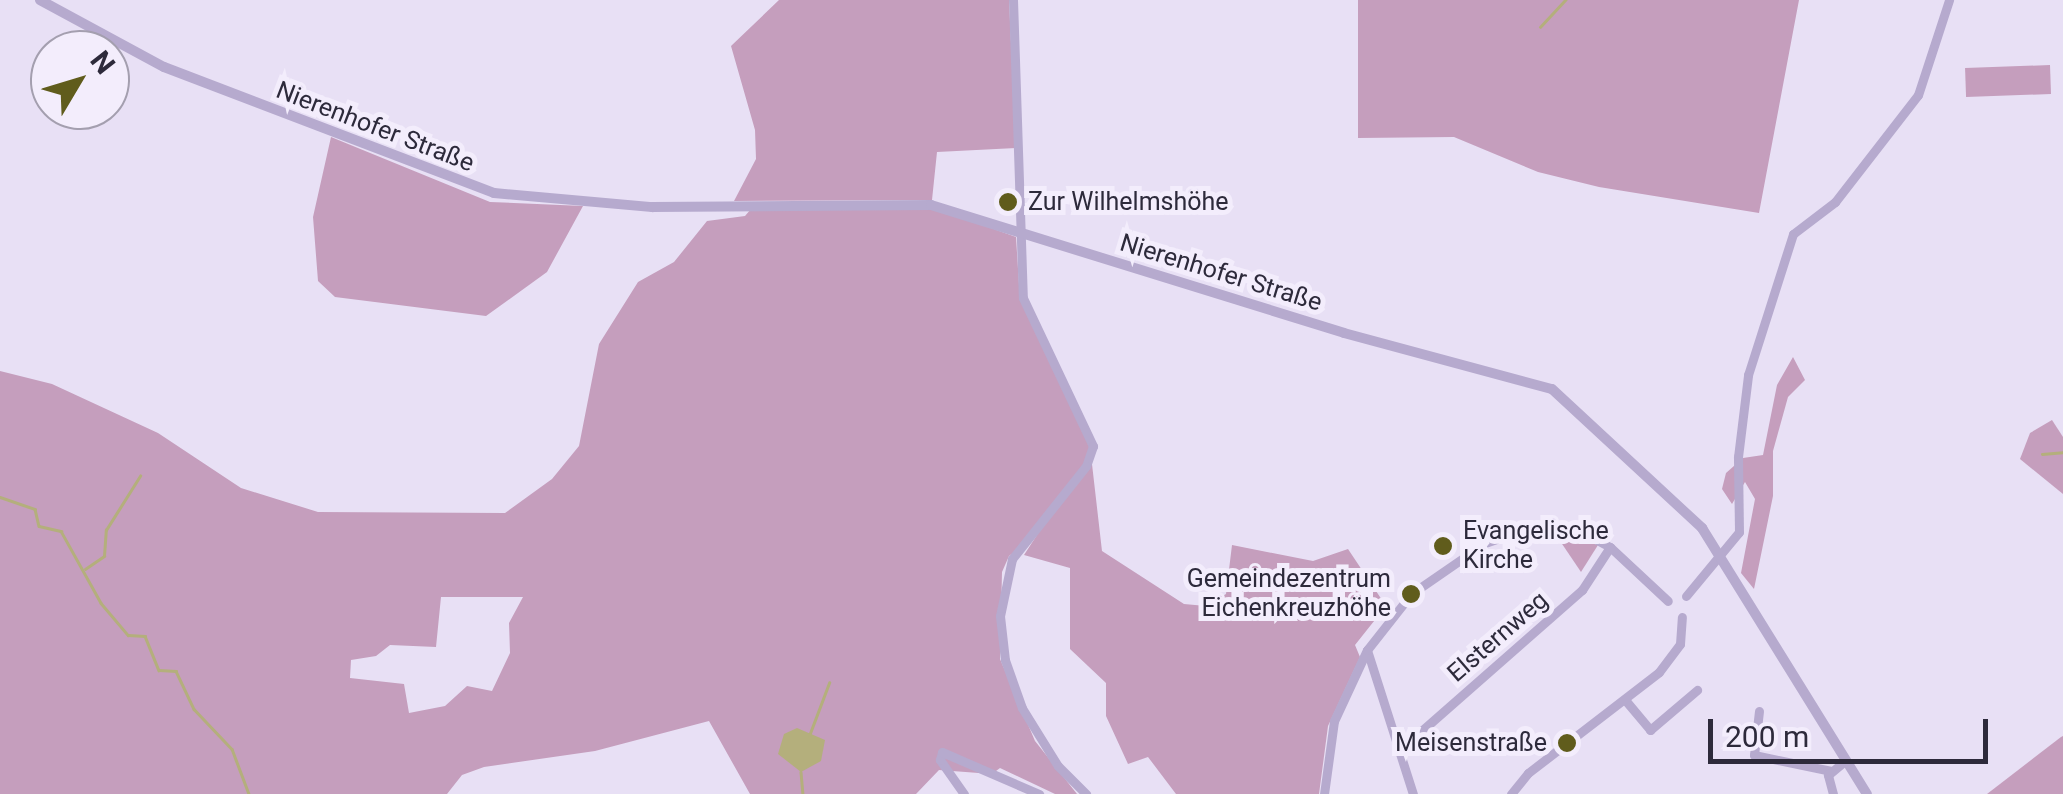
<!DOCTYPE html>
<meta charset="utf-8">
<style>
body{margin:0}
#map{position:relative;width:2063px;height:794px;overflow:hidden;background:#e8e0f5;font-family:Roboto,sans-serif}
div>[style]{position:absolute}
.green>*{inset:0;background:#c59ebd;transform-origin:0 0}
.water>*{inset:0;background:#b4af7c}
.stream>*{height:2.5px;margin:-1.25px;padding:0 1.25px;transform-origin:1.25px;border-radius:1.25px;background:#b4af7c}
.minor>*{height:9px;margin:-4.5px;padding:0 4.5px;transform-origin:4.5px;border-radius:4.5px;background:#b6aace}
.tertiary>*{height:10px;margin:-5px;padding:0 5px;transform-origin:5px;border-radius:5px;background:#b6aace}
.dots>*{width:28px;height:28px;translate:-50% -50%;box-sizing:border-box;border:5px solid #f3edfc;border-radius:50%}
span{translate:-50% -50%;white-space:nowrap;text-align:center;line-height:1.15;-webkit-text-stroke:10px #f3edfc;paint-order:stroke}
.street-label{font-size:25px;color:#2d2a3b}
.poi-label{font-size:25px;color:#2d2a3b}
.left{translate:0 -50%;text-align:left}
.right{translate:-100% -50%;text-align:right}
.north{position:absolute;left:30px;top:30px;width:100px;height:100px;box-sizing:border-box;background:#f3edfc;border:2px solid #a49faf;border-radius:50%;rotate:52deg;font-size:28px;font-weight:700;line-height:40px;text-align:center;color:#2d2a3b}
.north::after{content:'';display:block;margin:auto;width:35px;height:45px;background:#605c1c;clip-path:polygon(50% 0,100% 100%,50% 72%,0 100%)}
.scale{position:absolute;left:1708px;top:719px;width:280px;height:45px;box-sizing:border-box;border:5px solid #2d2a3b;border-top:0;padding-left:12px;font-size:30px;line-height:35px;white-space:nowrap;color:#2d2a3b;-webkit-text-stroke:8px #f3edfc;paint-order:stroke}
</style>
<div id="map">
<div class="green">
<i style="clip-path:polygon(779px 0,1009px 0,1016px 148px,937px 152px,932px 200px,734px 201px,756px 159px,755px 130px,731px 46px)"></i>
<i style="clip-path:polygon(1358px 0,1799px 0,1759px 213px,1599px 187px,1538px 172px,1454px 137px,1358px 138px)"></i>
<i style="left:2050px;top:65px;width:29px;height:85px;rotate:88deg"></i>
<i style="clip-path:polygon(331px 137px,490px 202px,583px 206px,547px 272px,486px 316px,335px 297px,318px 281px,313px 217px)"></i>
<i style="clip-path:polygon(evenodd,935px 208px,1016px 237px,1020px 300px,1089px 438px,1102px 551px,1184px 604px,1206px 606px,1226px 594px,1232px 545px,1313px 561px,1348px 549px,1386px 606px,1355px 645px,1360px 657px,1328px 726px,1319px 794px,1176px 794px,1148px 757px,1128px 764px,1106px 716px,1106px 683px,1070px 649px,1070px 568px,1024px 555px,1037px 535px,1009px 556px,1002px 572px,1000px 659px,1035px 741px,1077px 794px,1055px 794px,1000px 768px,992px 774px,939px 770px,916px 794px,750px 794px,709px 721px,595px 751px,484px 767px,462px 775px,447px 794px,0 794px,0 371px,52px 384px,158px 433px,241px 488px,318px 512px,505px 513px,552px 479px,579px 446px,599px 344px,638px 282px,674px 262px,707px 221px,745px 216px,751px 209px,935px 208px,441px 597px,523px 597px,509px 623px,510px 653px,492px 691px,467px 686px,445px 706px,409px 713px,404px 684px,350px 678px,351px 660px,376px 656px,390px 645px,436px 647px,441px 597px)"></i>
<i style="clip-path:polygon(1793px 357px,1805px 380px,1788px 397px,1773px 451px,1773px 496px,1754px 589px,1741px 573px,1755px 499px,1745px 482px,1732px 504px,1722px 489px,1726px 473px,1743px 458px,1763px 455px,1777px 385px)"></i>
<i style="clip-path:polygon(2052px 420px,2063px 437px,2063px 494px,2020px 459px,2030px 433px)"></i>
<i style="clip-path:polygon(1554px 532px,1598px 545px,1581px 572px)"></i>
<i style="clip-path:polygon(2063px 736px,2063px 794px,1987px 794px,2061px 737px)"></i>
</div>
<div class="water">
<i style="clip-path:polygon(797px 728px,825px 740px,821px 761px,801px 772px,778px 754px,784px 734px)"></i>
</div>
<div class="stream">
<i style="left:1540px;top:27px;width:37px;rotate:-47deg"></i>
<i style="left:2042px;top:454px;width:21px;rotate:-5deg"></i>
<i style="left:0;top:497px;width:37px;rotate:19deg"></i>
<i style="left:35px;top:509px;width:17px;rotate:77deg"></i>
<i style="left:39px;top:526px;width:23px;rotate:13deg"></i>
<i style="left:61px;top:531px;width:82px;rotate:60.9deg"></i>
<i style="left:101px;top:603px;width:42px;rotate:49.8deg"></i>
<i style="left:128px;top:635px;width:17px;rotate:3deg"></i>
<i style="left:145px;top:636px;width:37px;rotate:68deg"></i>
<i style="left:159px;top:670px;width:17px;rotate:3deg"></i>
<i style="left:176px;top:671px;width:42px;rotate:64.7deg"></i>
<i style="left:194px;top:709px;width:55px;rotate:46.5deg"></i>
<i style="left:232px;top:749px;width:48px;rotate:69.3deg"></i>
<i style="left:85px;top:569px;width:23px;rotate:-34deg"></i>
<i style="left:104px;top:556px;width:26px;rotate:-86deg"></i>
<i style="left:106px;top:530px;width:64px;rotate:-57.8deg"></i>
<i style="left:809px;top:736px;width:57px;rotate:-69.3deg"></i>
<i style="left:801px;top:772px;width:22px;rotate:85deg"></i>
</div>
<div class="minor">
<i style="left:1013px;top:0;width:298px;rotate:88.1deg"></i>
<i style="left:1023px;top:298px;width:164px;rotate:64.7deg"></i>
<i style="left:1093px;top:446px;width:21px;rotate:109deg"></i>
<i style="left:1086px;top:466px;width:119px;rotate:128.5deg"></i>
<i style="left:1012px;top:559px;width:58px;rotate:101.9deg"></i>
<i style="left:1000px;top:616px;width:44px;rotate:83.5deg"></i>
<i style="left:1005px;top:660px;width:51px;rotate:70.5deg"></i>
<i style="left:1022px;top:708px;width:68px;rotate:58.2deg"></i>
<i style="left:1058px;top:766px;width:40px;rotate:45deg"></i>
<i style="left:1686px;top:596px;width:83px;rotate:-50.4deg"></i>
<i style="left:1739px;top:532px;width:75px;rotate:-90.8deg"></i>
<i style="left:1738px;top:457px;width:83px;rotate:-83deg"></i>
<i style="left:1748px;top:375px;width:148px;rotate:-72.3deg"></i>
<i style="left:1793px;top:234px;width:53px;rotate:-37.3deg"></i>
<i style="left:1835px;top:202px;width:135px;rotate:-52.2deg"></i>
<i style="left:1918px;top:95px;width:100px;rotate:-71.9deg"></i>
<i style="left:1367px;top:650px;width:151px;rotate:72.3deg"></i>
<i style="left:1626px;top:701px;width:38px;rotate:50deg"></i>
<i style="left:1650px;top:730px;width:62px;rotate:-40.4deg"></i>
<i style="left:1759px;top:711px;width:44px;rotate:96.5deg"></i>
<i style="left:1754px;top:755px;width:79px;rotate:11.7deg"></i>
<i style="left:1402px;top:748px;width:240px;rotate:-41.3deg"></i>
<i style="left:1582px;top:590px;width:51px;rotate:-56.9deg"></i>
<i style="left:964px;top:794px;width:42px;rotate:-125.2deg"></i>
<i style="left:940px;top:760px;width:8px;rotate:-76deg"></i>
<i style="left:942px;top:752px;width:106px;rotate:23.4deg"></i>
<i style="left:1324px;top:794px;width:74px;rotate:-82.2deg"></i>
<i style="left:1334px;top:721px;width:78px;rotate:-65.1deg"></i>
<i style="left:1367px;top:650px;width:71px;rotate:-51.8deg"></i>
<i style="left:1411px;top:594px;width:90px;rotate:-34.6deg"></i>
<i style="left:1485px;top:543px;width:36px;rotate:-19deg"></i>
<i style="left:1519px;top:531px;width:55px;rotate:-3.1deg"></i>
<i style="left:1574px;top:528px;width:41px;rotate:27.8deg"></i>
<i style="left:1610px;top:547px;width:79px;rotate:43deg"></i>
<i style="left:1511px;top:794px;width:27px;rotate:-51deg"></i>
<i style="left:1528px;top:773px;width:165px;rotate:-37.6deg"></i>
<i style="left:1659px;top:672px;width:35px;rotate:-53deg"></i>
<i style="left:1680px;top:644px;width:27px;rotate:-86deg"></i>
<i style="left:1833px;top:794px;width:20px;rotate:-105deg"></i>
<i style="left:1828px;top:775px;width:23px;rotate:-40deg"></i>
</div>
<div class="tertiary">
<i style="left:40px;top:0;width:141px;rotate:28.4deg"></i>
<i style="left:164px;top:67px;width:353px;rotate:20.9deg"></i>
<i style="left:494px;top:193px;width:159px;rotate:5.1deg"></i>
<i style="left:652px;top:207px;width:279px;rotate:-0.4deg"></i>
<i style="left:931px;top:205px;width:432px;rotate:17.2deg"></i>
<i style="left:1344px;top:333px;width:215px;rotate:15.1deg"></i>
<i style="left:1552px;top:389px;width:205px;rotate:42.8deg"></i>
<i style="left:1702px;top:528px;width:313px;rotate:58.2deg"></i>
</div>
<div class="dots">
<i style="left:1008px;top:202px;background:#605c1c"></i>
<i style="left:1443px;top:546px;background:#605c1c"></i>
<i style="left:1411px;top:594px;background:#605c1c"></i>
<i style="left:1567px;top:743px;background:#605c1c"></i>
</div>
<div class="street-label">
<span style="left:375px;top:127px;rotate:21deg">Nierenhofer Straße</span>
<span style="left:1221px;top:273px;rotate:17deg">Nierenhofer Straße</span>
<span style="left:1498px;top:637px;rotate:-41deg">Elsternweg</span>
</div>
<div class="poi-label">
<span class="left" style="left:1028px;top:202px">Zur Wilhelmshöhe</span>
<span class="left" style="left:1463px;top:546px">Evangelische<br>Kirche</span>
<span class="right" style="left:1391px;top:594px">Gemeindezentrum<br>Eichenkreuzhöhe</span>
<span class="right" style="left:1547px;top:743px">Meisenstraße</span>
</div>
<div class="north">N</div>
<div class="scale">200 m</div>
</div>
